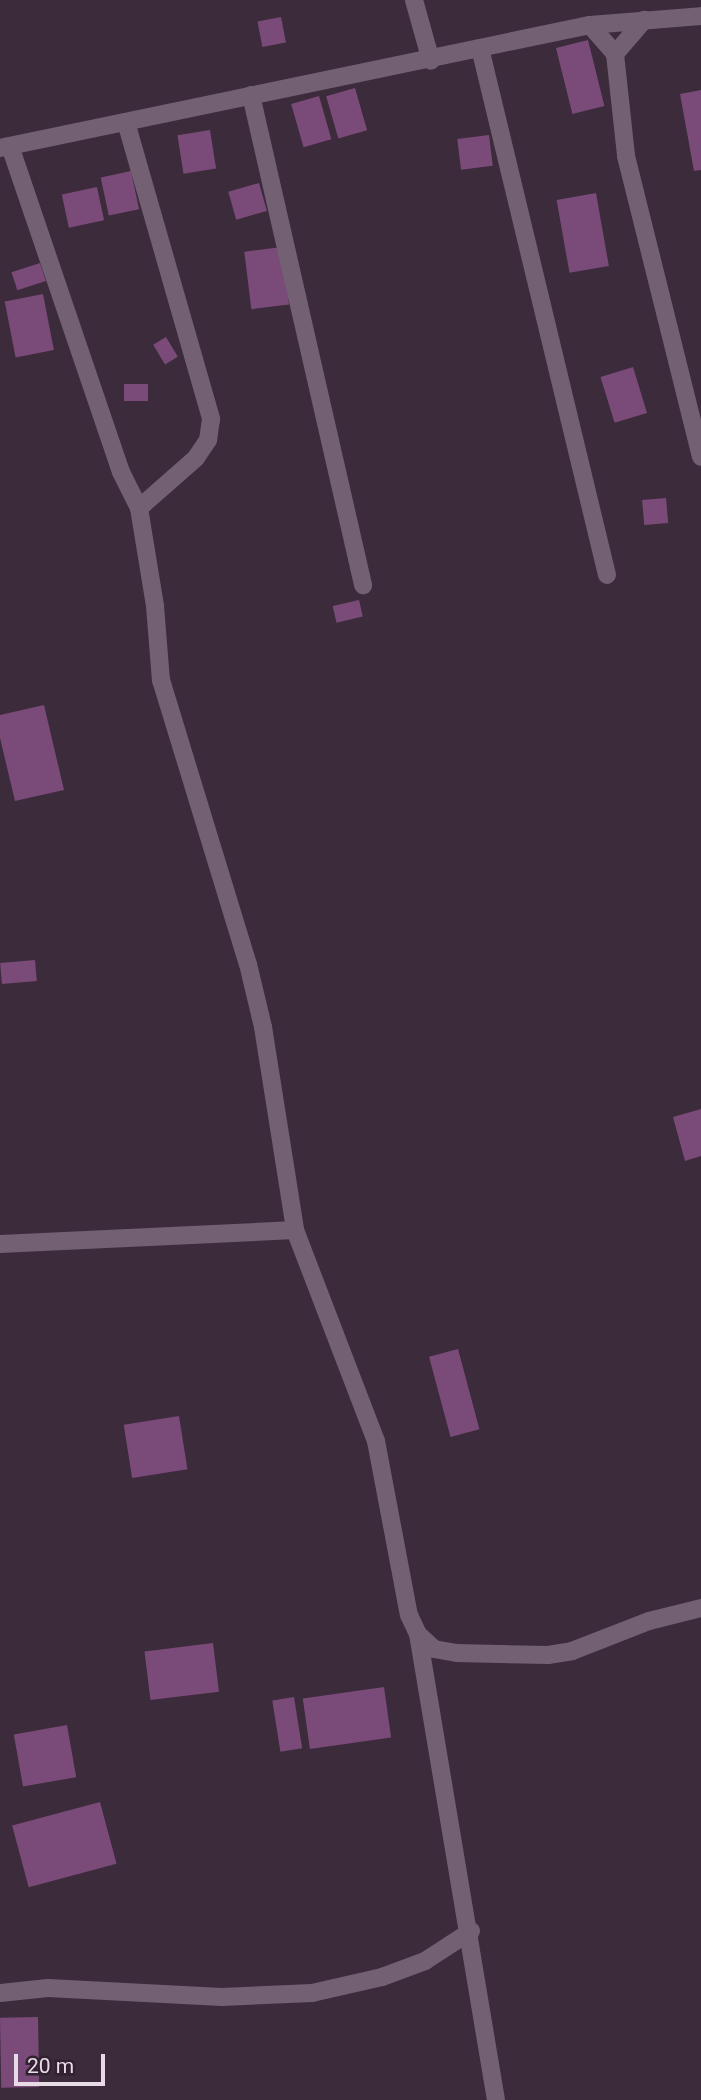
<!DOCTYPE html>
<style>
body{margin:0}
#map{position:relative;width:701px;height:2100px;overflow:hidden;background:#3b2b3b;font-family:Roboto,sans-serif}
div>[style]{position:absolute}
.building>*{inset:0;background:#7a4a79;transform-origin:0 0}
.street>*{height:18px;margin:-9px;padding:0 9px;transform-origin:9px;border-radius:9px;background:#736173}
span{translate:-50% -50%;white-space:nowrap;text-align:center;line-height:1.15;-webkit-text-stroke:7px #312131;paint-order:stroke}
.scale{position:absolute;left:14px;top:2054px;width:91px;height:32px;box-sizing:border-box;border:4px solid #e7dce6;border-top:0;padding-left:9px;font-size:21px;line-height:24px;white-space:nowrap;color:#e7dce6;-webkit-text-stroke:5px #312131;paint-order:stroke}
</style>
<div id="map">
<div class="building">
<i style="left:281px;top:17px;width:26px;height:24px;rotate:79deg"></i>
<i style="left:588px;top:40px;width:68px;height:33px;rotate:76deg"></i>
<i style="left:355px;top:88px;width:44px;height:30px;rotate:74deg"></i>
<i style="clip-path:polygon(701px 90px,701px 170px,694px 171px,680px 94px)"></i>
<i style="left:319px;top:96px;width:45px;height:29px;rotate:74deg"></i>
<i style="left:210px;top:130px;width:39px;height:33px;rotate:81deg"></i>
<i style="left:489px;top:135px;width:31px;height:32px;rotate:83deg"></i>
<i style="left:131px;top:171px;width:39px;height:31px;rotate:78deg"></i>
<i style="left:259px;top:183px;width:29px;height:32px;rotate:74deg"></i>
<i style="left:97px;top:187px;width:34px;height:36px;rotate:78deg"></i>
<i style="left:596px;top:193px;width:74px;height:40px;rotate:80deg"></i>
<i style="left:282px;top:247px;width:58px;height:38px;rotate:83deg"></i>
<i style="left:40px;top:263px;width:19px;height:30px;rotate:72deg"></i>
<i style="left:43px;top:294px;width:57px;height:39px;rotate:79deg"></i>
<i style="left:166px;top:337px;width:23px;height:15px;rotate:59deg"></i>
<i style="left:633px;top:367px;width:48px;height:34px;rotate:73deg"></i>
<i style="left:148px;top:384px;width:17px;height:24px;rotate:90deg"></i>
<i style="left:666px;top:498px;width:25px;height:24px;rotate:85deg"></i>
<i style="left:359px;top:600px;width:17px;height:27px;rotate:77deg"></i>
<i style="clip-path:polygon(44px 705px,64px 790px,15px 801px,0 738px,0 715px)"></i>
<i style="left:35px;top:960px;width:21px;height:35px;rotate:85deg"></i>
<i style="clip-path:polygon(701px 1109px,701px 1156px,685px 1161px,673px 1117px)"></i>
<i style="left:458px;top:1349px;width:83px;height:30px;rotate:75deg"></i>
<i style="left:179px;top:1416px;width:54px;height:56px;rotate:81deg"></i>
<i style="left:213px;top:1643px;width:49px;height:69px;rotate:83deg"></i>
<i style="left:384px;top:1687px;width:51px;height:82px;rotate:82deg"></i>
<i style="left:294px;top:1697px;width:52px;height:22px;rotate:81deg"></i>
<i style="left:67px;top:1725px;width:53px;height:54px;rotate:80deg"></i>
<i style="left:100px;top:1802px;width:64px;height:91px;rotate:75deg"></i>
<i style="left:38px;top:2017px;width:70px;height:38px;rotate:89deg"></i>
</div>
<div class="street">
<i style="left:414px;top:0;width:63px;rotate:74.4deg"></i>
<i style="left:590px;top:25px;width:38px;rotate:49deg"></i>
<i style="left:615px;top:54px;width:103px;rotate:83.8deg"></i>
<i style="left:626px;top:156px;width:310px;rotate:76deg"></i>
<i style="left:480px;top:48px;width:542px;rotate:76.45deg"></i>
<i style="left:615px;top:54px;width:45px;rotate:-49.5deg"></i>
<i style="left:251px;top:95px;width:503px;rotate:77.12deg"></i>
<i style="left:126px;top:122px;width:309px;rotate:74deg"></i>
<i style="left:211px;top:419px;width:21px;rotate:98deg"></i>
<i style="left:208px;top:440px;width:22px;rotate:124deg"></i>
<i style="left:196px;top:458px;width:76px;rotate:138.7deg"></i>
<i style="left:10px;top:146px;width:344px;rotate:71.2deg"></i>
<i style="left:121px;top:472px;width:40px;rotate:63.4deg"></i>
<i style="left:139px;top:508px;width:99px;rotate:80.7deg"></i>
<i style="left:155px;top:606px;width:74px;rotate:85.4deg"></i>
<i style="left:161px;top:680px;width:297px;rotate:73deg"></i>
<i style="left:248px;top:964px;width:65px;rotate:76.6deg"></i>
<i style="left:263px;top:1027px;width:206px;rotate:81deg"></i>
<i style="left:295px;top:1230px;width:226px;rotate:69deg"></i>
<i style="left:376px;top:1441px;width:177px;rotate:79.3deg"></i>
<i style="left:409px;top:1615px;width:21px;rotate:65deg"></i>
<i style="left:418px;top:1634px;width:472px;rotate:80.5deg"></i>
<i style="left:0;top:148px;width:603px;rotate:-11.78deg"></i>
<i style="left:590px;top:25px;width:111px;rotate:-4.6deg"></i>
<i style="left:0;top:1244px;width:295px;rotate:-2.7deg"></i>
<i style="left:418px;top:1634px;width:22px;rotate:43deg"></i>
<i style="left:434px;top:1649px;width:23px;rotate:10deg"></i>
<i style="left:457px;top:1653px;width:91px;rotate:1.3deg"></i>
<i style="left:548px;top:1655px;width:24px;rotate:-9deg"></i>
<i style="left:572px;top:1651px;width:83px;rotate:-21.3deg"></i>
<i style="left:649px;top:1621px;width:54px;rotate:-14deg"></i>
<i style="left:0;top:1993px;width:48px;rotate:-5.9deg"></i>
<i style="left:48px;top:1988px;width:174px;rotate:3deg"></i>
<i style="left:222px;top:1997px;width:90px;rotate:-2.5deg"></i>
<i style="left:312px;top:1993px;width:72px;rotate:-12.9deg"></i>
<i style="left:382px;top:1977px;width:46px;rotate:-20.4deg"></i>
<i style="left:425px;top:1961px;width:55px;rotate:-33.1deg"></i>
</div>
<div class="scale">20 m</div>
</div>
